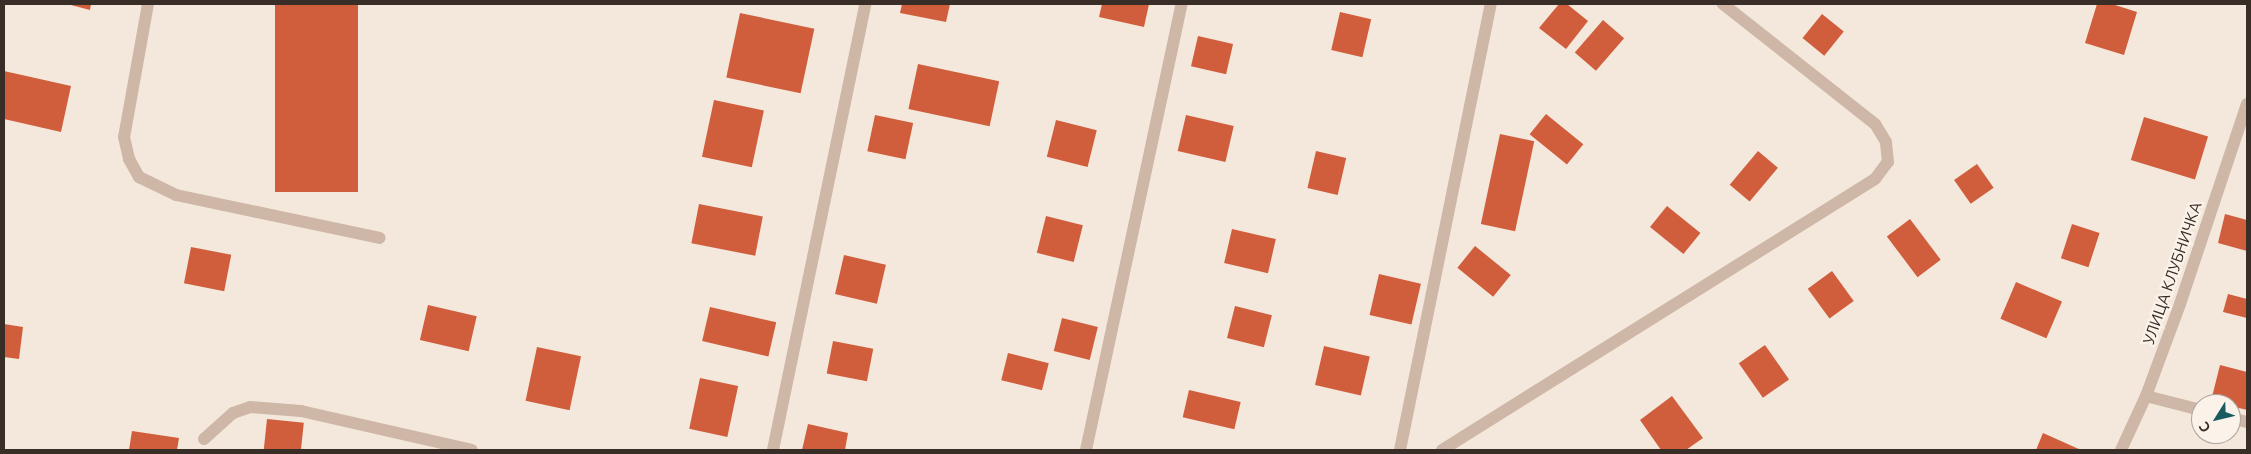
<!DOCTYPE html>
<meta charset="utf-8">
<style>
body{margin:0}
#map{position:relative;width:2251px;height:454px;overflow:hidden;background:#f4e8dc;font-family:Ubuntu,sans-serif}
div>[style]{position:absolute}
.building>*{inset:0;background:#d05e3d;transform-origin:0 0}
.service>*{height:12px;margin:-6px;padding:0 6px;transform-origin:6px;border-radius:6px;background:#ceb7a6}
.minor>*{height:12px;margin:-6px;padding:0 6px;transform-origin:6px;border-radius:6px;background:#ceb7a6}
span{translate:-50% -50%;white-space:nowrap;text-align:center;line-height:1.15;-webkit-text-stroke:4.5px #fbf2e9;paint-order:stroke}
.street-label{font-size:16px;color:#392d28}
.frame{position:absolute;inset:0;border:5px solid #392d28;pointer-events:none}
.north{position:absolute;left:2191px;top:394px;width:50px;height:50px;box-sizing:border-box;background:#fbf2e9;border:1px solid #ada39c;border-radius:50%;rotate:234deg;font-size:14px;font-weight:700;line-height:20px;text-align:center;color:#392d28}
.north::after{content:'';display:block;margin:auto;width:18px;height:22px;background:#195c5f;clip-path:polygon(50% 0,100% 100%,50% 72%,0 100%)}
</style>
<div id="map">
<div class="building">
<i style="clip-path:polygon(67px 4px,91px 4px,90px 10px)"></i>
<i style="left:275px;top:4px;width:83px;height:188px"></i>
<i style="clip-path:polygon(902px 4px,950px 4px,946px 22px,900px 13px)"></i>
<i style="clip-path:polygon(1102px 4px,1149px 4px,1144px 27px,1099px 17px)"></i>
<i style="clip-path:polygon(1559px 4px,1567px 4px,1588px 21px,1566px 49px,1539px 28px)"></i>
<i style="clip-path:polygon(2097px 4px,2112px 4px,2137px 12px,2124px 55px,2085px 43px)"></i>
<i style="left:1340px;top:12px;width:32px;height:39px;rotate:13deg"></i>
<i style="left:740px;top:13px;width:76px;height:66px;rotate:12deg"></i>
<i style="left:1822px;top:14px;width:28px;height:31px;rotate:39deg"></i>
<i style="left:1603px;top:20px;width:28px;height:43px;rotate:41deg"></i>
<i style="left:1198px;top:36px;width:36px;height:31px;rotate:13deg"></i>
<i style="left:918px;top:64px;width:83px;height:46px;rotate:12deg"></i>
<i style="clip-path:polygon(4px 71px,71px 86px,61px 132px,4px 119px)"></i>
<i style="left:714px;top:100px;width:51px;height:58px;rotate:12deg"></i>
<i style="left:1546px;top:114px;width:48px;height:26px;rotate:39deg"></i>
<i style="left:875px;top:115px;width:39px;height:37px;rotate:12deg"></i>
<i style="left:1186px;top:115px;width:49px;height:37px;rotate:13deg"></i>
<i style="left:2144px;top:117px;width:67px;height:45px;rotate:17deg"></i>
<i style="left:1056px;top:120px;width:42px;height:38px;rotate:14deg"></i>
<i style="left:1500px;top:134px;width:35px;height:92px;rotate:12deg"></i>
<i style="left:1316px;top:151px;width:31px;height:38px;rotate:13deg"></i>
<i style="left:1758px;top:151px;width:26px;height:44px;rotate:40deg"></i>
<i style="left:1977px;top:164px;width:29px;height:28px;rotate:55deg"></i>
<i style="left:699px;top:204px;width:65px;height:40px;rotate:11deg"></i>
<i style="left:1667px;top:206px;width:43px;height:27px;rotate:39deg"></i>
<i style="clip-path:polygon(2225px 214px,2247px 220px,2247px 251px,2218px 243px)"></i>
<i style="left:1046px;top:216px;width:38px;height:38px;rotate:14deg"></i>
<i style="left:1910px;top:219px;width:51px;height:29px;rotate:53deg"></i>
<i style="left:2072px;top:224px;width:29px;height:36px;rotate:18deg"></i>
<i style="left:1232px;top:229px;width:45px;height:35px;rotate:13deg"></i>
<i style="left:1475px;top:246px;width:46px;height:28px;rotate:39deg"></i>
<i style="left:191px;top:247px;width:41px;height:37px;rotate:11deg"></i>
<i style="left:844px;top:255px;width:43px;height:40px;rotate:13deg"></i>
<i style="left:1832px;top:271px;width:37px;height:30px;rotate:54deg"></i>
<i style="left:1379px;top:274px;width:43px;height:42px;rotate:13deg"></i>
<i style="left:2016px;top:282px;width:50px;height:40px;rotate:23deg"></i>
<i style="clip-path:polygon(2228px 294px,2247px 299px,2247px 318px,2223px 312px)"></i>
<i style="left:428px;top:305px;width:50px;height:36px;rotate:13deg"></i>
<i style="left:1235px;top:306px;width:38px;height:33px;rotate:14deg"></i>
<i style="left:710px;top:307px;width:68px;height:35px;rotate:13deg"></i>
<i style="left:1062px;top:318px;width:37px;height:34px;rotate:14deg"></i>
<i style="clip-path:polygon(4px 324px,23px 327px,19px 359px,4px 357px)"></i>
<i style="left:833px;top:341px;width:41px;height:33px;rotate:11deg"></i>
<i style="left:1765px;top:345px;width:42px;height:32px;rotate:55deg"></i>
<i style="left:1324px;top:346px;width:47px;height:40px;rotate:13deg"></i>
<i style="left:537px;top:347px;width:45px;height:55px;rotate:12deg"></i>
<i style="left:1008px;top:353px;width:42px;height:28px;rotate:14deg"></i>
<i style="clip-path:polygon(2220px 365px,2247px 372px,2247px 410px,2211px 401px)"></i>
<i style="left:700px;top:378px;width:39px;height:52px;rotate:12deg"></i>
<i style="left:1189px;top:390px;width:53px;height:28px;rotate:13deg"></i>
<i style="clip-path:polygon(1672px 396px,1703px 438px,1686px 450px,1661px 450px,1640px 420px)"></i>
<i style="left:267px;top:419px;width:37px;height:31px;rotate:6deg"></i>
<i style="clip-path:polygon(808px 424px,848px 433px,845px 450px,802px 450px)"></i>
<i style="clip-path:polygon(132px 431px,179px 438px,177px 450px,129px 450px)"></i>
<i style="clip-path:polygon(2043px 433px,2081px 450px,2036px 450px)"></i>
</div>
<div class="service">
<i style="left:148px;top:4px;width:135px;rotate:100.2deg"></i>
<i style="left:124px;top:137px;width:23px;rotate:77deg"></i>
<i style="left:129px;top:159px;width:21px;rotate:61deg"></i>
<i style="left:139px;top:177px;width:41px;rotate:25.9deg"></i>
<i style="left:176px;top:195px;width:208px;rotate:11.9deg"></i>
<i style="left:2146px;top:396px;width:57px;rotate:14.3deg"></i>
<i style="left:2231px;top:418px;width:16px;rotate:14deg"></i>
<i style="left:204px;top:439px;width:39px;rotate:-42deg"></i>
<i style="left:233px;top:413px;width:18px;rotate:-19deg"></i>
<i style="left:250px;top:407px;width:51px;rotate:4.5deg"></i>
<i style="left:301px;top:411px;width:175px;rotate:12.8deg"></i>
<i style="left:773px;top:450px;width:455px;rotate:-78.3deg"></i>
<i style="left:1086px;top:450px;width:456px;rotate:-77.9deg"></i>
<i style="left:1400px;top:450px;width:455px;rotate:-78.5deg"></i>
<i style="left:1442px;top:450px;width:511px;rotate:-32.04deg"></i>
<i style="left:1875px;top:179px;width:21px;rotate:-53deg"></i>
<i style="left:1888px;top:162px;width:20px;rotate:-96deg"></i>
<i style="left:1886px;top:142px;width:21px;rotate:-121deg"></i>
<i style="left:1875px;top:124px;width:194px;rotate:-141.7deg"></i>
</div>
<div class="minor">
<i style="left:2121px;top:450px;width:60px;rotate:-65.2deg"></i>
<i style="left:2146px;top:396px;width:98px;rotate:-69.7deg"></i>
<i style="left:2180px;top:304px;width:211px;rotate:-71.5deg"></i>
</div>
<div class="street-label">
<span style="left:2172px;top:273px;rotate:-71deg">УЛИЦА КЛУБНИЧКА</span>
</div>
<div class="frame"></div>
<div class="north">С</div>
</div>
